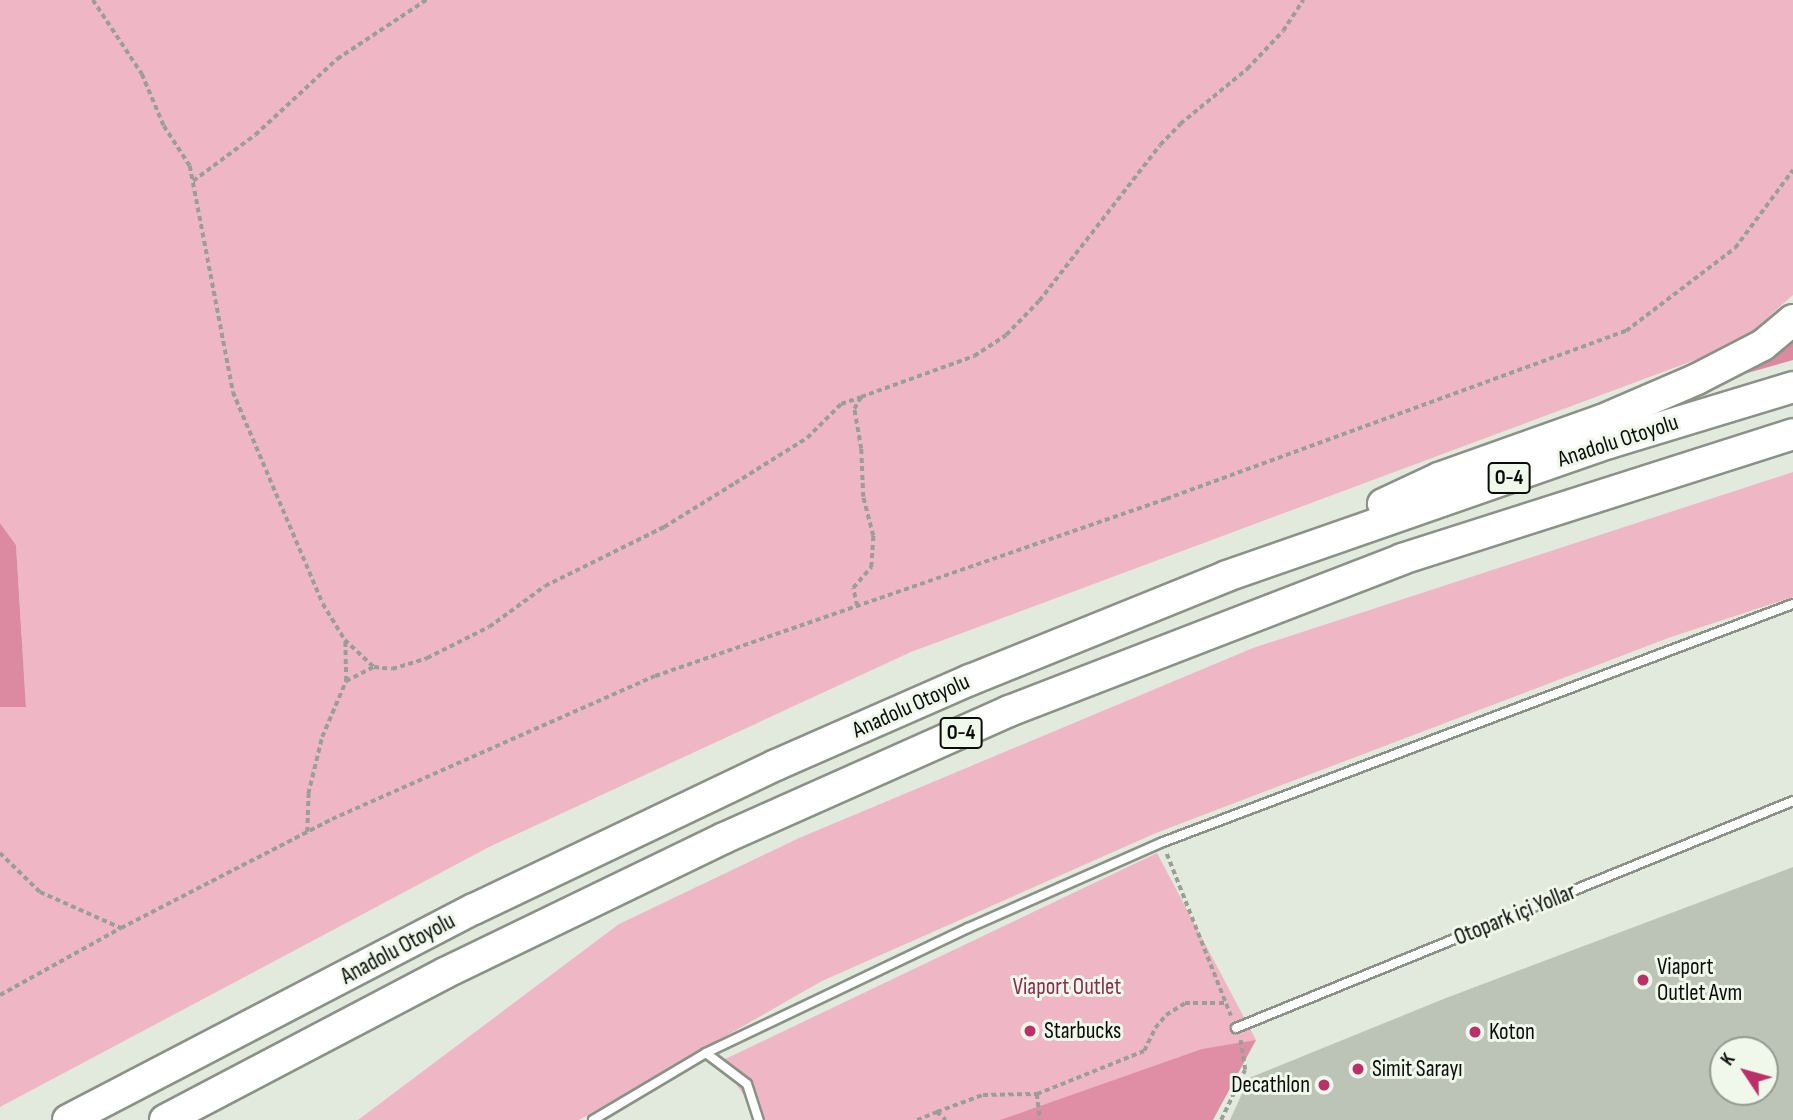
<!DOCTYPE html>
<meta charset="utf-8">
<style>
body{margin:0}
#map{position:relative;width:1793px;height:1120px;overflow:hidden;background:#e2eade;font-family:"Sofia Sans Condensed",sans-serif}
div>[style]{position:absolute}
.green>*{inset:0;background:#efb7c6}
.forest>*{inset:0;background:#dc8aa2}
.water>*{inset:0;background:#e08ea5}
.building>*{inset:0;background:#bcc4b8}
.path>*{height:3.5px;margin-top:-1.75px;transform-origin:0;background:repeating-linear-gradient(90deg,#999f96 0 5px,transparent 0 8.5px)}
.roads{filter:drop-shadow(2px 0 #8a9287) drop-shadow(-2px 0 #8a9287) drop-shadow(0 2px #8a9287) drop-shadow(0 -2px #8a9287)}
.service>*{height:8px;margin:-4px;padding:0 4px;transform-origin:4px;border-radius:4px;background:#fff}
.motorway>*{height:30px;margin:-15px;padding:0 15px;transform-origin:15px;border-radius:15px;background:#fff}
.dots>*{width:19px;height:19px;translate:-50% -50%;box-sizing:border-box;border:4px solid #eff8eb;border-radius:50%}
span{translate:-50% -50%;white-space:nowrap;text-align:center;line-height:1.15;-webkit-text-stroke:6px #eff8eb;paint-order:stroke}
.shield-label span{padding:2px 5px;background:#eff8eb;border:2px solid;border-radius:5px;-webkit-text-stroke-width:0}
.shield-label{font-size:21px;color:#0a0c09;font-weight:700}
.street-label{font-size:23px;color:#0a0c09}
.poi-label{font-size:23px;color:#0a0c09}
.left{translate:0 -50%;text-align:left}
.right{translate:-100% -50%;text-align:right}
.park-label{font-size:23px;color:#8a2a4e}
.north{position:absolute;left:1709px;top:1036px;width:70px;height:70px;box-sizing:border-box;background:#eff8eb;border:2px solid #939a91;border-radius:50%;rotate:306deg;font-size:19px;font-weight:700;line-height:28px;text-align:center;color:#0a0c09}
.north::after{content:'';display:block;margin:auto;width:24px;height:32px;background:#bb3068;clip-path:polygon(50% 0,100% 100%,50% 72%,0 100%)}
</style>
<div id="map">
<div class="green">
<i style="clip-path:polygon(0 0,1793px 0,1793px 295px,1738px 344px,911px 652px,489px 847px,0 1107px,0 707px,26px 706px,16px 545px,0 523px)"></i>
<i style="clip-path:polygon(1793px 472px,1793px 597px,1671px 637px,1156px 833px,822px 981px,579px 1120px,358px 1120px,619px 924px,799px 838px,1253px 648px)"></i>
<i style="clip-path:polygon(1157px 853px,1256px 1040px,1207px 1120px,760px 1120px,721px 1061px)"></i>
</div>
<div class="forest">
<i style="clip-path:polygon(1793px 331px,1793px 360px,1702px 386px)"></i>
<i style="clip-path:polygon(0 523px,16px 545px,26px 707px,0 707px)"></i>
</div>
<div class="water">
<i style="clip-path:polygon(1256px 1040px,1213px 1120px,1000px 1120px,1202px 1049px)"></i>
</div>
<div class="building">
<i style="clip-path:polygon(evenodd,1793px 867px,1793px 1120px,1230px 1120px,1249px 1078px,1446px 998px,1793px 867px,1723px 1050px,1765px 1050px,1765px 1092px,1723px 1092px,1723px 1050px)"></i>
</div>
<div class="path">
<i style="left:93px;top:0;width:89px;rotate:56.5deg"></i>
<i style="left:142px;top:74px;width:56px;rotate:67.1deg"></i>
<i style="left:164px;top:126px;width:48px;rotate:57deg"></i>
<i style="left:190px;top:166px;width:230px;rotate:79.2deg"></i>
<i style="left:233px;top:392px;width:230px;rotate:67deg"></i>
<i style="left:323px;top:604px;width:42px;rotate:58.6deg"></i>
<i style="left:193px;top:181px;width:77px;rotate:-36.6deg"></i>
<i style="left:255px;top:135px;width:112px;rotate:-42.8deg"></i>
<i style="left:337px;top:59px;width:107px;rotate:-33.5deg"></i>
<i style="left:857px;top:606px;width:18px;rotate:-103deg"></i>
<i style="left:853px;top:588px;width:28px;rotate:-49deg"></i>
<i style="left:871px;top:567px;width:31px;rotate:-86deg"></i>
<i style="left:873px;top:536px;width:40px;rotate:-104.4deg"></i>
<i style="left:863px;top:497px;width:48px;rotate:-92.4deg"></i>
<i style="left:861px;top:449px;width:41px;rotate:-99.9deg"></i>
<i style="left:854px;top:409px;width:14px;rotate:-60deg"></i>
<i style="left:861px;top:397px;width:120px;rotate:-19.9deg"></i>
<i style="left:974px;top:356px;width:38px;rotate:-33deg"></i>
<i style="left:1006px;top:335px;width:47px;rotate:-45.9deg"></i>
<i style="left:1039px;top:301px;width:197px;rotate:-52.2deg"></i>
<i style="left:1160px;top:145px;width:29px;rotate:-46deg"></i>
<i style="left:1180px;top:124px;width:87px;rotate:-39.4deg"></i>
<i style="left:1247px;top:69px;width:52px;rotate:-46.5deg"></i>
<i style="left:1283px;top:31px;width:37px;rotate:-57deg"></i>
<i style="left:346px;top:681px;width:41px;rotate:-91.4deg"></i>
<i style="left:345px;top:640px;width:40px;rotate:43deg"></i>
<i style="left:307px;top:832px;width:38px;rotate:-88deg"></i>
<i style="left:308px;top:794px;width:59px;rotate:-76.2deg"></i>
<i style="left:322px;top:737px;width:61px;rotate:-66.8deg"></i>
<i style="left:346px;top:681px;width:31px;rotate:-27deg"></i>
<i style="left:374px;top:667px;width:18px;rotate:6deg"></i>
<i style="left:392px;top:669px;width:37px;rotate:-17deg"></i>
<i style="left:427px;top:658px;width:69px;rotate:-26.6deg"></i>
<i style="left:489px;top:627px;width:69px;rotate:-36.2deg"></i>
<i style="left:545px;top:586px;width:133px;rotate:-26.4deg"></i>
<i style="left:664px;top:527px;width:84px;rotate:-31.8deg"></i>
<i style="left:735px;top:483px;width:85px;rotate:-32deg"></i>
<i style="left:807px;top:438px;width:48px;rotate:-45deg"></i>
<i style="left:841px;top:404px;width:21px;rotate:-19deg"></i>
<i style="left:0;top:853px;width:56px;rotate:44.3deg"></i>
<i style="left:40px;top:892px;width:89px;rotate:24deg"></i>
<i style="left:1167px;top:854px;width:174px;rotate:68.4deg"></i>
<i style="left:0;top:995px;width:138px;rotate:-29deg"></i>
<i style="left:121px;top:928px;width:237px;rotate:-27.3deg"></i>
<i style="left:332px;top:819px;width:353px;rotate:-23.9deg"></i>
<i style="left:655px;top:676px;width:541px;rotate:-19.11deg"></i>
<i style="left:1166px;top:499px;width:490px;rotate:-20.1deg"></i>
<i style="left:1626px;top:331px;width:137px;rotate:-37.3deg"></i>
<i style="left:1735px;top:248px;width:97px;rotate:-53.4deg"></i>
<i style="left:1037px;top:1094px;width:26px;rotate:83deg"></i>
<i style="left:937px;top:1112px;width:49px;rotate:-20.3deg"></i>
<i style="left:983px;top:1095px;width:54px;rotate:-1.1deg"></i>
<i style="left:1037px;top:1094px;width:115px;rotate:-21.9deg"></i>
<i style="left:1144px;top:1051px;width:25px;rotate:-64deg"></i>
<i style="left:1155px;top:1028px;width:17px;rotate:-50deg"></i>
<i style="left:1166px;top:1015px;width:22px;rotate:-32deg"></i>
<i style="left:1185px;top:1003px;width:41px"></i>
<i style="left:917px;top:1120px;width:22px;rotate:-22deg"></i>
<i style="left:937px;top:1112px;width:12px;rotate:42deg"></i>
<i style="left:1221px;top:1120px;width:55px;rotate:-64.4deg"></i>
<i style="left:1245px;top:1070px;width:30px;rotate:-99deg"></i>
</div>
<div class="roads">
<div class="service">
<i style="left:1236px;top:1028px;width:601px;rotate:-22.17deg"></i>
<i style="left:706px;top:1053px;width:51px;rotate:37.1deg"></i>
<i style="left:747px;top:1084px;width:38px;rotate:72deg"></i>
<i style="left:593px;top:1120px;width:131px;rotate:-30.7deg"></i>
<i style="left:706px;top:1053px;width:290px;rotate:-25.5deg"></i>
<i style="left:968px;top:928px;width:213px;rotate:-23.8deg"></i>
<i style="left:1163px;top:842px;width:673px;rotate:-20.7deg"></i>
</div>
<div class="motorway">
<i style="left:1383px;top:504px;width:62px;rotate:-24.9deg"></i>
<i style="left:1439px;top:478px;width:173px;rotate:-19.6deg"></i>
<i style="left:1602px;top:420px;width:103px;rotate:-23.3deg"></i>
<i style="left:1697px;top:379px;width:74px;rotate:-27.3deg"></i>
<i style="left:1763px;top:345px;width:39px;rotate:-40deg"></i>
<i style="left:68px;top:1120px;width:458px;rotate:-27.5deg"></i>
<i style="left:474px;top:909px;width:335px;rotate:-25.5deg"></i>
<i style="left:776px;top:765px;width:212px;rotate:-23.7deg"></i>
<i style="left:970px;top:680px;width:277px;rotate:-22deg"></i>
<i style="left:1227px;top:576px;width:404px;rotate:-19.2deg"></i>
<i style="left:1609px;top:443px;width:192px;rotate:-16.9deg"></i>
<i style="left:165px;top:1120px;width:316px;rotate:-27.7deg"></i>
<i style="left:445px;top:973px;width:310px;rotate:-25.8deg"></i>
<i style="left:724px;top:838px;width:312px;rotate:-24deg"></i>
<i style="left:1009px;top:711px;width:421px;rotate:-21.1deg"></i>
<i style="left:1402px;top:559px;width:410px;rotate:-17.7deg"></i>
</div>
</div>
<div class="dots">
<i style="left:1643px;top:980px;background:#bb3068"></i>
<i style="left:1030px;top:1031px;background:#bb3068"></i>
<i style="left:1475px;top:1032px;background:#bb3068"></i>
<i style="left:1358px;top:1069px;background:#bb3068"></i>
<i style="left:1324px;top:1085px;background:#bb3068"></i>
</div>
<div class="shield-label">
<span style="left:1509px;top:478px">O-4</span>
<span style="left:961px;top:733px">O-4</span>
</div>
<div class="street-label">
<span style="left:1618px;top:441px;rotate:-18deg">Anadolu Otoyolu</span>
<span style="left:911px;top:706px;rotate:-24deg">Anadolu Otoyolu</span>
<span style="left:1515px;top:915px;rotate:-22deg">Otopark içi Yollar</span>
<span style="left:398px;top:949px;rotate:-28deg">Anadolu Otoyolu</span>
</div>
<div class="poi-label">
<span class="left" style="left:1657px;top:980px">Viaport<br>Outlet Avm</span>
<span class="left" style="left:1044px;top:1031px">Starbucks</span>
<span class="left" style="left:1489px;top:1032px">Koton</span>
<span class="left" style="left:1372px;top:1069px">Simit Sarayı</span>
<span class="right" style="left:1310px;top:1085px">Decathlon</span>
</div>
<div class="park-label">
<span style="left:1067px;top:987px">Viaport Outlet</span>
</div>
<div class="north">K</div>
</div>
